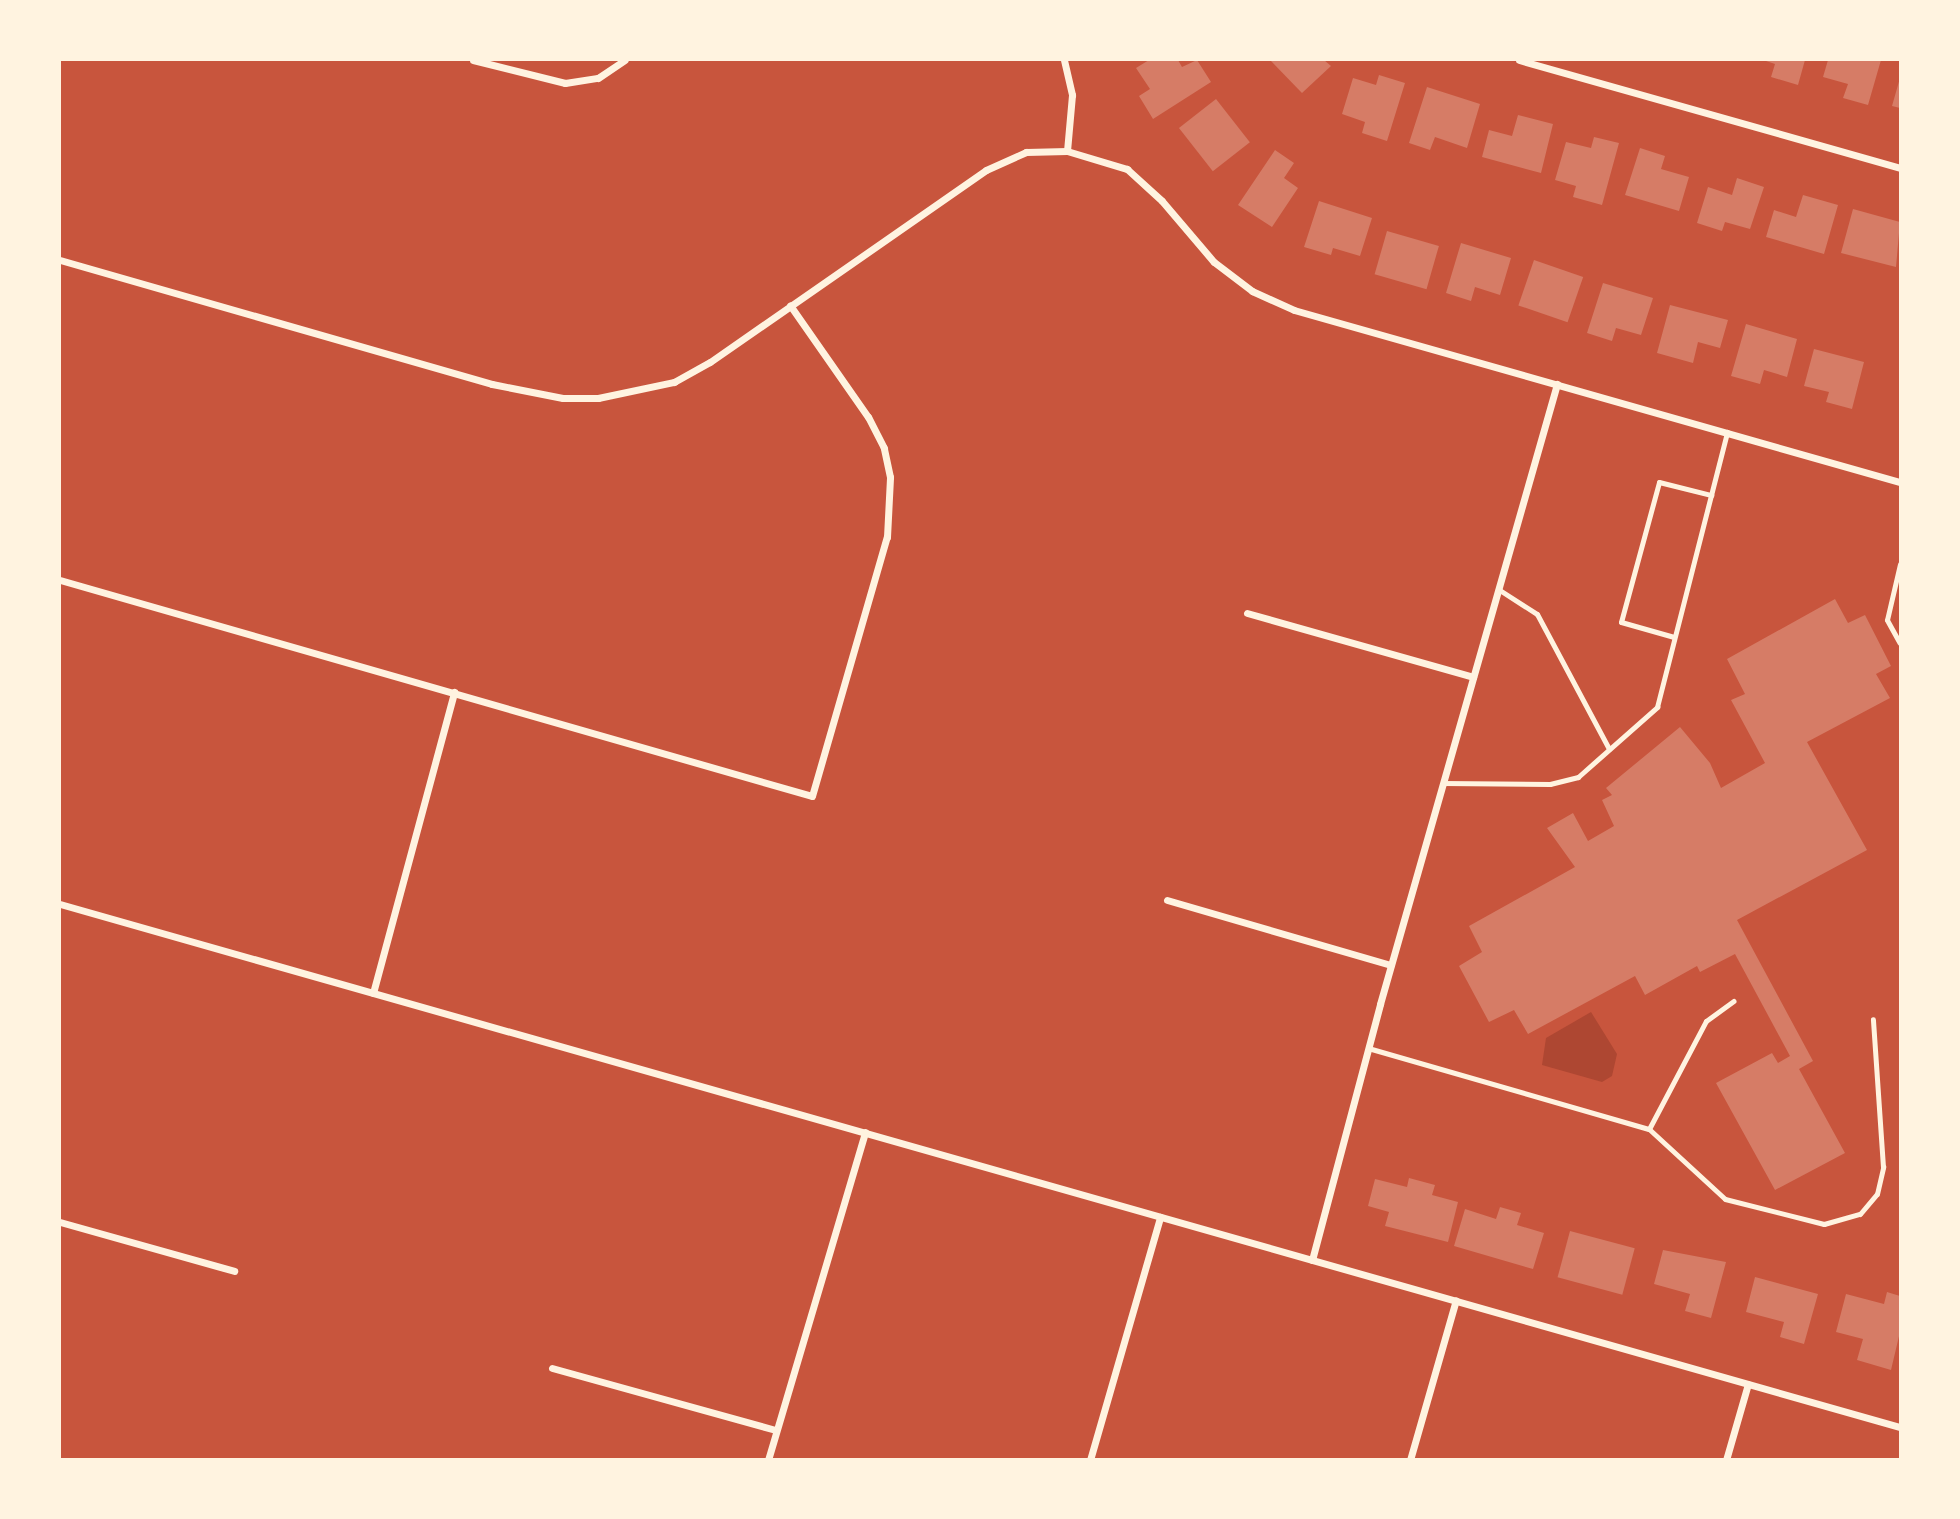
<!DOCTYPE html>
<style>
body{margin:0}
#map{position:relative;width:1960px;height:1519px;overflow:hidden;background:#c8553d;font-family:"PT Serif",serif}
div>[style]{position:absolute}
.green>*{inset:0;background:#ae4732}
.building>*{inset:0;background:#d67c66;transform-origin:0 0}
.service>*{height:5px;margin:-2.5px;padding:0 2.5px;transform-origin:2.5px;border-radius:2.5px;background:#fff3e0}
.minor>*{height:7px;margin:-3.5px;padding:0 3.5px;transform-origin:3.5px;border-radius:3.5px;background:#fff3e0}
span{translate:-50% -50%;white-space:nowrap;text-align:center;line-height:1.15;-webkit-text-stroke:6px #fff3e0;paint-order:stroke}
.frame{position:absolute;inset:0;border:61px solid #fff3e0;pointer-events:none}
</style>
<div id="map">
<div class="green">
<i style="clip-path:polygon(1591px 1012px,1617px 1054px,1612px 1076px,1602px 1082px,1542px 1065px,1546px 1038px)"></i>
</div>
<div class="building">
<i style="clip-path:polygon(1149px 60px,1178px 60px,1182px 67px,1197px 60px,1211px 82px,1153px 119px,1139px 96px,1150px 89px,1136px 68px)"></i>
<i style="clip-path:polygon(1270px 60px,1324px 60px,1331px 66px,1302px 93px)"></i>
<i style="clip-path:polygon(1763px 60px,1805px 60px,1798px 85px,1771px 77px,1775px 64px)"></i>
<i style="clip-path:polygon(1828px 60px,1881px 60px,1868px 105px,1843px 98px,1848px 84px,1823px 77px)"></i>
<i style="clip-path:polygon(1379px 75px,1405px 83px,1387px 141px,1362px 133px,1365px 122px,1342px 114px,1353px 78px,1376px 85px)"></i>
<i style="clip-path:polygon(1900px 78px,1900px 108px,1892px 106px)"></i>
<i style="clip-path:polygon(1427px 87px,1480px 104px,1467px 148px,1435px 137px,1430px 150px,1409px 143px)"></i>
<i style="left:1216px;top:99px;width:55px;height:47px;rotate:52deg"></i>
<i style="clip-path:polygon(1518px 115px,1553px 124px,1541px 173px,1482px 157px,1489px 130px,1512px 136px)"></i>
<i style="clip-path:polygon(1594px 137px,1619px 143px,1602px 205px,1573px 197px,1576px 186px,1555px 180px,1566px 142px,1591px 148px)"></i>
<i style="clip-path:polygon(1640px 148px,1665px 156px,1661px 169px,1689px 177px,1679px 211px,1625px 195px)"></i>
<i style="clip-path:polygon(1275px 150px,1294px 163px,1284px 178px,1298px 188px,1272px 227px,1238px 205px)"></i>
<i style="clip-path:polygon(1737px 178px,1764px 187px,1750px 229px,1725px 222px,1722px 231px,1697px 223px,1708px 187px,1732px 195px)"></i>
<i style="clip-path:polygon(1803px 195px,1838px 205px,1824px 254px,1766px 237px,1774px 210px,1796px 217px)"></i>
<i style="clip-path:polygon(1319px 201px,1372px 218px,1360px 256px,1333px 248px,1331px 255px,1304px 247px)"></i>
<i style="clip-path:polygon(1853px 209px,1900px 222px,1896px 267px,1841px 253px)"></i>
<i style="left:1387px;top:231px;width:54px;height:45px;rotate:16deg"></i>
<i style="clip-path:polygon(1461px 243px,1511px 258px,1500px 295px,1475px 287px,1471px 301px,1446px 293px)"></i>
<i style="left:1534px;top:260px;width:52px;height:48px;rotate:19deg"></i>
<i style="clip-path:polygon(1603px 283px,1653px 298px,1641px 335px,1616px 328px,1612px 341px,1587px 333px)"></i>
<i style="clip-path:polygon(1670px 305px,1728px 320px,1720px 348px,1698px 342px,1693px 363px,1657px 353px)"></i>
<i style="clip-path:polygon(1746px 324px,1797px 339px,1787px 377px,1764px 370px,1760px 384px,1731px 376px)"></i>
<i style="clip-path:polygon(1814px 349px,1864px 362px,1852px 409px,1826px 402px,1829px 392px,1804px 386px)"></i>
<i style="clip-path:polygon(1835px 599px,1848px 623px,1865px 615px,1891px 666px,1876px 674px,1890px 698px,1807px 742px,1867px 850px,1737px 920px,1813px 1061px,1799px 1069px,1845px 1153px,1775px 1190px,1716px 1083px,1772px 1053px,1778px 1063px,1790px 1056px,1735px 954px,1700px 972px,1697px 966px,1645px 995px,1635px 976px,1528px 1034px,1514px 1010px,1489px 1022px,1459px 966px,1482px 952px,1469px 926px,1575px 867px,1547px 828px,1573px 813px,1588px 841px,1614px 826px,1602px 800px,1612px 795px,1606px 788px,1680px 727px,1710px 763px,1721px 788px,1765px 763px,1731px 700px,1745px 694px,1727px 659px)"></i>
<i style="clip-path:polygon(1409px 1178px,1435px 1185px,1432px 1195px,1458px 1202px,1448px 1242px,1385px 1226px,1389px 1212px,1368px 1206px,1375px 1179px,1407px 1187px)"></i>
<i style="clip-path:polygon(1500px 1207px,1521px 1213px,1517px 1225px,1544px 1233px,1533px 1269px,1454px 1246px,1465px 1209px,1496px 1219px)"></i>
<i style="left:1570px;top:1231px;width:67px;height:48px;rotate:15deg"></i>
<i style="clip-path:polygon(1663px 1250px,1726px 1262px,1711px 1318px,1685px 1311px,1690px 1294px,1654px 1284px)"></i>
<i style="clip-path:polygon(1755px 1277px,1818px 1294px,1804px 1344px,1780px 1337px,1784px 1322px,1746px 1312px)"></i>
<i style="clip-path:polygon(1887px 1292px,1900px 1296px,1900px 1332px,1891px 1370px,1857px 1360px,1863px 1339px,1836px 1332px,1846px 1294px,1884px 1304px)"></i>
</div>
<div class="service">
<i style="left:1900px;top:564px;width:57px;rotate:103.1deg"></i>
<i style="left:1887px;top:620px;width:26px;rotate:61deg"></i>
<i style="left:1498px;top:589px;width:46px;rotate:32.7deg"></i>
<i style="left:1537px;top:614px;width:153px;rotate:61.9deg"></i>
<i style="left:1674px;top:637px;width:55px;rotate:-164.2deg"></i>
<i style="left:1621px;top:622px;width:145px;rotate:-74.8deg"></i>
<i style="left:1659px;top:482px;width:54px;rotate:14deg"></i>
<i style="left:1443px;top:783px;width:107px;rotate:0.5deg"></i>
<i style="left:1550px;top:784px;width:29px;rotate:-14deg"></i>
<i style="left:1578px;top:777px;width:106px;rotate:-41.5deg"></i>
<i style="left:1657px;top:707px;width:284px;rotate:-75.7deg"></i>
<i style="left:1368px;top:1048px;width:292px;rotate:16.1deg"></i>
<i style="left:1649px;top:1129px;width:103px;rotate:42.6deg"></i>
<i style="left:1725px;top:1199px;width:102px;rotate:14.2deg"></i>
<i style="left:1824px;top:1224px;width:37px;rotate:-16deg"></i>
<i style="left:1860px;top:1214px;width:26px;rotate:-50deg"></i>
<i style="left:1877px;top:1194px;width:28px;rotate:-77deg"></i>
<i style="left:1883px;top:1167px;width:148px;rotate:-93.9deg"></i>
<i style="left:1649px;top:1129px;width:122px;rotate:-62.2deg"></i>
<i style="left:1706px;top:1021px;width:34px;rotate:-36deg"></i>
</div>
<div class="minor">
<i style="left:473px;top:60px;width:95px;rotate:14deg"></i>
<i style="left:565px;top:83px;width:33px;rotate:-9deg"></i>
<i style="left:598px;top:78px;width:32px;rotate:-34deg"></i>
<i style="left:1064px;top:60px;width:36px;rotate:77deg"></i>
<i style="left:1072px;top:95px;width:56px;rotate:95.1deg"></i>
<i style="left:1519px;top:60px;width:396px;rotate:15.8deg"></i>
<i style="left:60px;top:260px;width:449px;rotate:16deg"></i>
<i style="left:492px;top:384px;width:72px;rotate:11.2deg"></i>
<i style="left:563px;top:398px;width:35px"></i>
<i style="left:598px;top:398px;width:78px;rotate:-11.9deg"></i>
<i style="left:674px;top:382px;width:41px;rotate:-29.1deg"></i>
<i style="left:710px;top:362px;width:336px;rotate:-34.8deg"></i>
<i style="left:986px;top:170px;width:44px;rotate:-24.2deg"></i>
<i style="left:1026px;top:152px;width:41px;rotate:-1.4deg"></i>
<i style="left:1067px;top:151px;width:63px;rotate:16.7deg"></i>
<i style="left:1127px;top:169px;width:47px;rotate:42.4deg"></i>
<i style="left:1162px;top:201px;width:80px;rotate:49.6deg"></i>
<i style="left:1214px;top:262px;width:48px;rotate:37.3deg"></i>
<i style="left:1252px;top:291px;width:46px;rotate:24.3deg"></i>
<i style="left:1294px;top:310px;width:630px;rotate:15.85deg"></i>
<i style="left:60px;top:580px;width:782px;rotate:16.03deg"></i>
<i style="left:812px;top:796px;width:270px;rotate:-73.9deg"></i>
<i style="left:887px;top:537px;width:60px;rotate:-87.1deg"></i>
<i style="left:890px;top:477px;width:30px;rotate:-102deg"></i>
<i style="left:884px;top:448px;width:35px;rotate:-117deg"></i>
<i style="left:868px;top:417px;width:136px;rotate:-124.9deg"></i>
<i style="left:1247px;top:613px;width:235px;rotate:15.8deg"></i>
<i style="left:1167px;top:900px;width:233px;rotate:16.2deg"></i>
<i style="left:60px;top:904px;width:1913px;rotate:15.87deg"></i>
<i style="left:373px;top:993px;width:312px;rotate:-74.9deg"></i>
<i style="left:60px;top:1222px;width:181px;rotate:15.7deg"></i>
<i style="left:1312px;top:1260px;width:265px;rotate:-75.1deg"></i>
<i style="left:1380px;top:1004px;width:645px;rotate:-74.07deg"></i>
<i style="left:552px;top:1368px;width:232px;rotate:15.5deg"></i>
<i style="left:768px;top:1460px;width:342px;rotate:-73.5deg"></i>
<i style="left:1090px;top:1460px;width:253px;rotate:-73.9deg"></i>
<i style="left:1410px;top:1460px;width:166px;rotate:-74deg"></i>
<i style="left:1726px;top:1460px;width:79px;rotate:-73.9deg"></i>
</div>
<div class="frame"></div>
</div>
